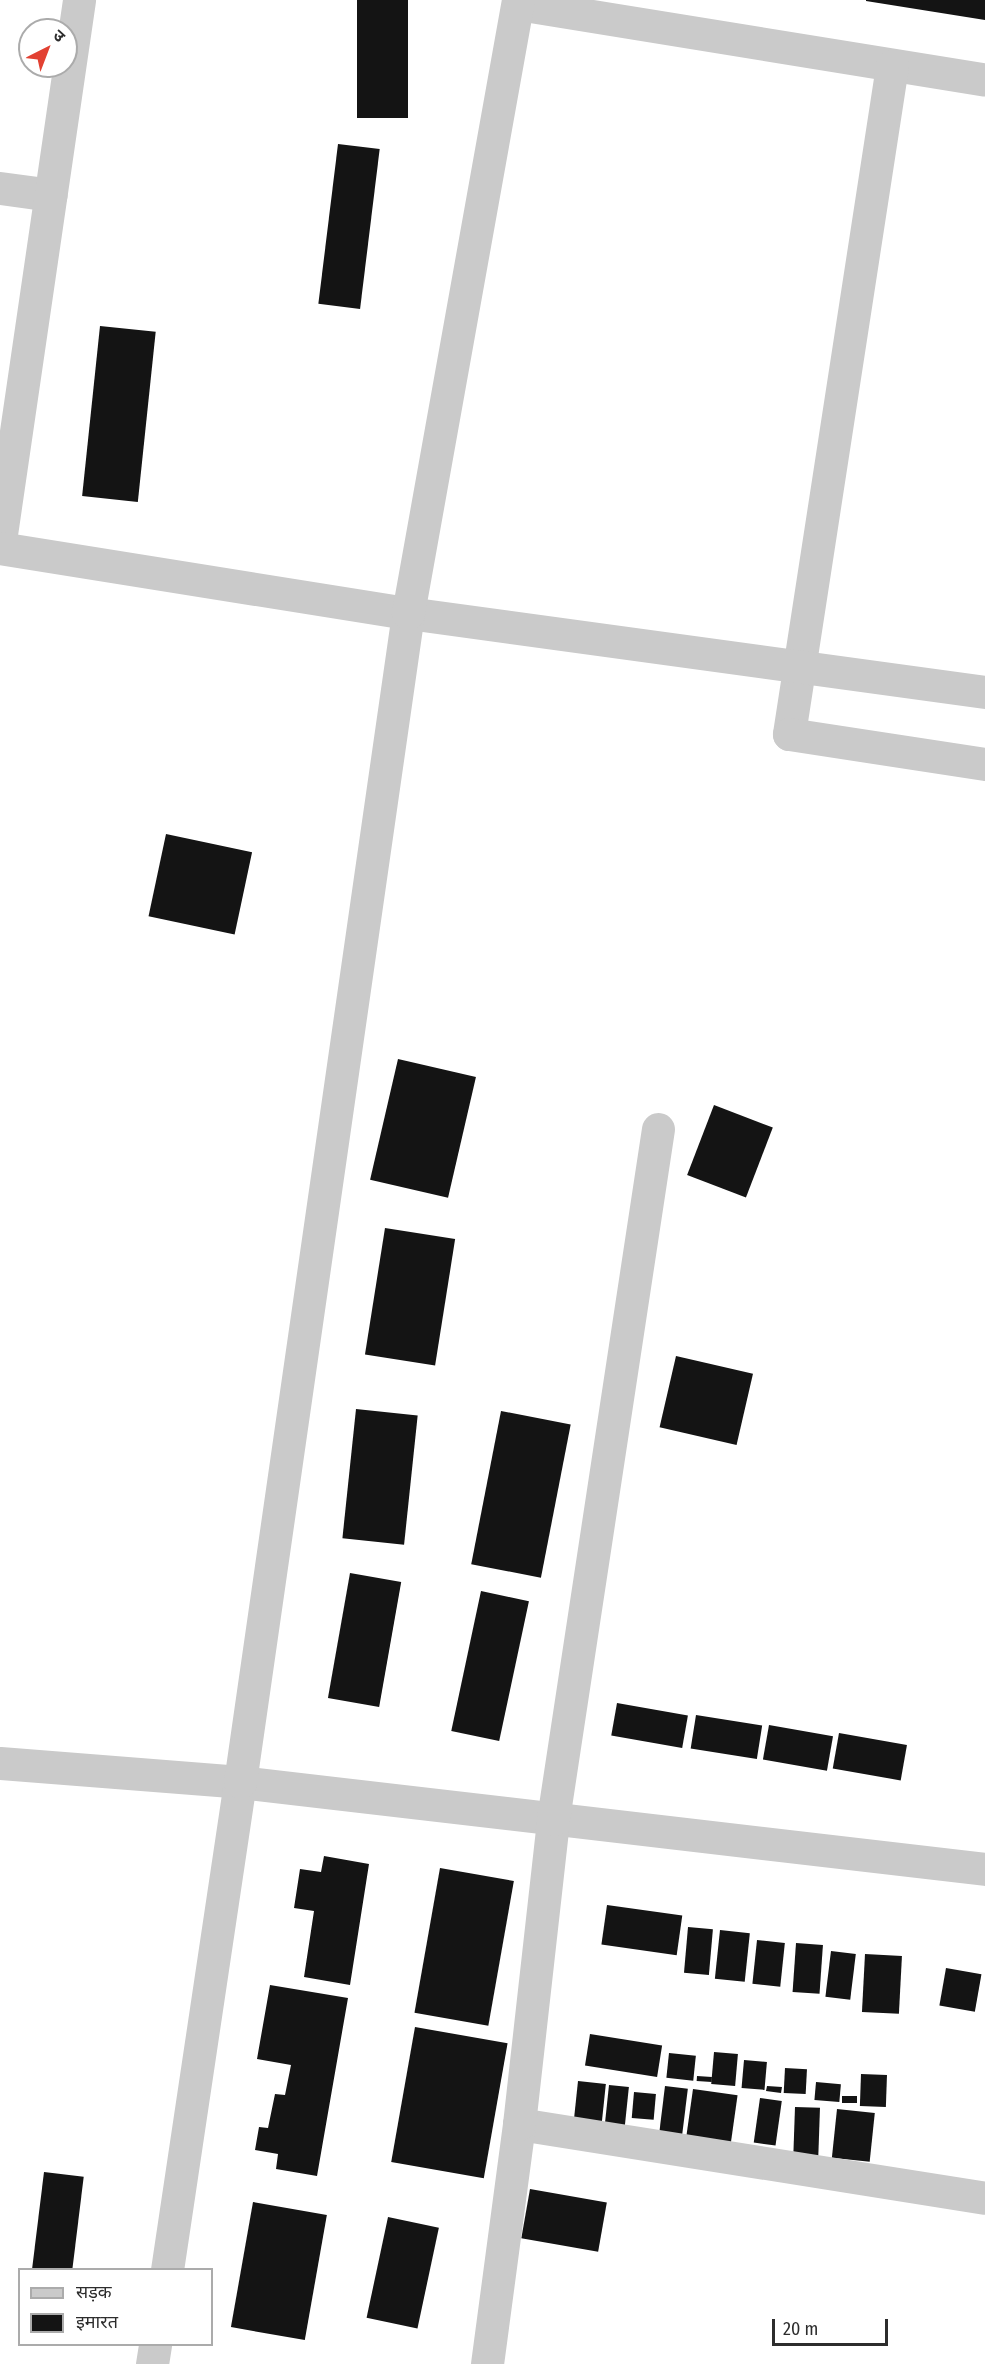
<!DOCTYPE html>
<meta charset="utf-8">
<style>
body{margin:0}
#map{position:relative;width:985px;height:2364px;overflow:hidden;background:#fff;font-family:"Fira Sans Condensed","Noto Sans Devanagari",sans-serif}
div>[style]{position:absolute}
.building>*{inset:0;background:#141414;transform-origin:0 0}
.minor>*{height:33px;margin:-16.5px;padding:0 16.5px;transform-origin:16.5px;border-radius:16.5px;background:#cacaca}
span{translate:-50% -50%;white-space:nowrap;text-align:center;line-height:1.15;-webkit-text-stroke:6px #fff;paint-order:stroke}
.legend{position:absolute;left:18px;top:2268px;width:195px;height:78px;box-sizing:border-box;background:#fff;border:2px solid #ababab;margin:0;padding:8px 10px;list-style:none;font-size:18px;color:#2d2d2d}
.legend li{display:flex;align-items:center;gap:12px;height:30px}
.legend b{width:30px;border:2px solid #ababab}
.north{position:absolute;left:18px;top:18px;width:60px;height:60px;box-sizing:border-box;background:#fff;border:2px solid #ababab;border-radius:50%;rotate:42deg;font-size:16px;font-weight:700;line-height:24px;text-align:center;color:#2d2d2d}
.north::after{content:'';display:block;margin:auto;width:21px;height:27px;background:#e24132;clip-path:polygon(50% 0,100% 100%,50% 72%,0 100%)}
.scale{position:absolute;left:772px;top:2319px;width:116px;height:27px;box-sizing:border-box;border:3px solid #2d2d2d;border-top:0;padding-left:8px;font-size:18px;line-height:21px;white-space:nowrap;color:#2d2d2d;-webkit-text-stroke:4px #fff;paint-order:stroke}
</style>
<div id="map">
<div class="building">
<i style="left:357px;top:0;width:51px;height:118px"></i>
<i style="clip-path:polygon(866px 0,985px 0,985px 20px,866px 1px)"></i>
<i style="left:338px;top:144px;width:42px;height:161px;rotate:7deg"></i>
<i style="left:100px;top:326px;width:56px;height:171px;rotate:6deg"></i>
<i style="left:166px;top:834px;width:88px;height:84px;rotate:12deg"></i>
<i style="left:398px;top:1059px;width:80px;height:124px;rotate:13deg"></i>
<i style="left:714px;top:1105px;width:63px;height:75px;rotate:21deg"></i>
<i style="left:385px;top:1228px;width:71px;height:128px;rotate:9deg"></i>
<i style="left:676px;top:1356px;width:79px;height:73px;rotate:13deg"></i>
<i style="left:356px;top:1409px;width:62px;height:130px;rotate:6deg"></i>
<i style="left:501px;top:1411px;width:71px;height:156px;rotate:11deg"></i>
<i style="left:350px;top:1573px;width:52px;height:127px;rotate:10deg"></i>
<i style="left:481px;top:1591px;width:49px;height:143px;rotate:12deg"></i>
<i style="left:617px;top:1703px;width:72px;height:33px;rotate:10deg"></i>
<i style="left:696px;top:1715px;width:67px;height:34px;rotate:9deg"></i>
<i style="left:769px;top:1725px;width:65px;height:35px;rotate:10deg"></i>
<i style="left:839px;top:1733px;width:69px;height:36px;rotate:10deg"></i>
<i style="clip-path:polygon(324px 1856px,369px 1864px,350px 1985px,304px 1977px,314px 1911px,294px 1908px,300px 1869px,321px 1872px)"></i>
<i style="left:440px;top:1868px;width:75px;height:147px;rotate:10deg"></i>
<i style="left:607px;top:1905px;width:76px;height:40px;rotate:8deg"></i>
<i style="left:688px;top:1927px;width:25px;height:46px;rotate:5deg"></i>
<i style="left:720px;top:1930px;width:30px;height:49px;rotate:6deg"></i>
<i style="left:757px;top:1940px;width:28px;height:44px;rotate:6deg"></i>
<i style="left:796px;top:1943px;width:27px;height:49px;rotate:4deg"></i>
<i style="left:831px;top:1951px;width:25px;height:46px;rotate:7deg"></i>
<i style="left:865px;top:1954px;width:37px;height:58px;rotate:3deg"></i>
<i style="left:946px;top:1968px;width:36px;height:38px;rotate:10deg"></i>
<i style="clip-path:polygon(270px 1985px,348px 1998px,317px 2176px,276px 2169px,278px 2154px,255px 2150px,259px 2127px,268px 2128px,275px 2094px,285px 2095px,291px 2065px,257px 2059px)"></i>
<i style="left:415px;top:2027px;width:94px;height:137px;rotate:10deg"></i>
<i style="left:590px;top:2034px;width:73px;height:32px;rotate:9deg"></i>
<i style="left:714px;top:2052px;width:24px;height:32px;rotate:5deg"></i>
<i style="left:669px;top:2053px;width:27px;height:25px;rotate:6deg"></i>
<i style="left:744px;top:2060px;width:23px;height:28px;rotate:5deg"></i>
<i style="left:785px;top:2068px;width:22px;height:25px;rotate:3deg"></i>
<i style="left:861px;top:2074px;width:26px;height:32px;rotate:2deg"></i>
<i style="left:697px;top:2076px;width:15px;height:5px;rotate:4deg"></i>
<i style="left:578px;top:2081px;width:28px;height:45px;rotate:6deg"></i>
<i style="left:816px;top:2082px;width:25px;height:18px;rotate:5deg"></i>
<i style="left:609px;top:2085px;width:20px;height:39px;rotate:6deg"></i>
<i style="left:665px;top:2086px;width:23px;height:47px;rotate:7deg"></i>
<i style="clip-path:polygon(767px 2086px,782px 2087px,781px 2093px,766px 2091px)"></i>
<i style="left:693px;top:2089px;width:45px;height:51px;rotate:8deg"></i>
<i style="left:634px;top:2092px;width:22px;height:26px;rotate:5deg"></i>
<i style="left:842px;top:2096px;width:15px;height:7px"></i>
<i style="left:760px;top:2098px;width:22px;height:45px;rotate:8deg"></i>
<i style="left:795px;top:2107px;width:25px;height:51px;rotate:2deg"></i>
<i style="left:837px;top:2109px;width:38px;height:49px;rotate:6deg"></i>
<i style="left:44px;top:2172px;width:40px;height:99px;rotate:7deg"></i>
<i style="left:530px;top:2189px;width:78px;height:50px;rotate:10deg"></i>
<i style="left:253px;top:2202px;width:75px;height:127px;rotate:10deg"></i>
<i style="left:388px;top:2217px;width:52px;height:103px;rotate:12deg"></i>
</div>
<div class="minor">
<i style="left:518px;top:4px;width:473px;rotate:9.2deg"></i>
<i style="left:892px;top:66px;width:676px;rotate:98.77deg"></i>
<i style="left:789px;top:734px;width:198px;rotate:8.7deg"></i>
<i style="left:0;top:188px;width:51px;rotate:7.8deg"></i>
<i style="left:0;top:541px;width:547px;rotate:-81.69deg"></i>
<i style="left:0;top:548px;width:413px;rotate:9.1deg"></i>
<i style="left:408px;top:613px;width:582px;rotate:7.8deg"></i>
<i style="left:0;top:1763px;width:241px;rotate:4.5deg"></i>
<i style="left:240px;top:1782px;width:750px;rotate:6.66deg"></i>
<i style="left:519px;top:2124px;width:472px;rotate:9deg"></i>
<i style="left:167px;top:2270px;width:493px;rotate:-81.5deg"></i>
<i style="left:240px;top:1782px;width:1181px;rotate:-81.82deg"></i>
<i style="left:408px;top:613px;width:623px;rotate:-79.83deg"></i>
<i style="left:152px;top:2364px;width:20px;rotate:-81deg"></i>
<i style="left:487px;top:2364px;width:242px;rotate:-82.4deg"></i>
<i style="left:519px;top:2124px;width:307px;rotate:-83.6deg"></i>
<i style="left:553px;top:1819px;width:698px;rotate:-81.35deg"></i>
</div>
<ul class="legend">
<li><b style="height:8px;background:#cacaca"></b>सड़क</li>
<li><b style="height:16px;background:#141414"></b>इमारत</li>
</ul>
<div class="north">उ</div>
<div class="scale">20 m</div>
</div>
